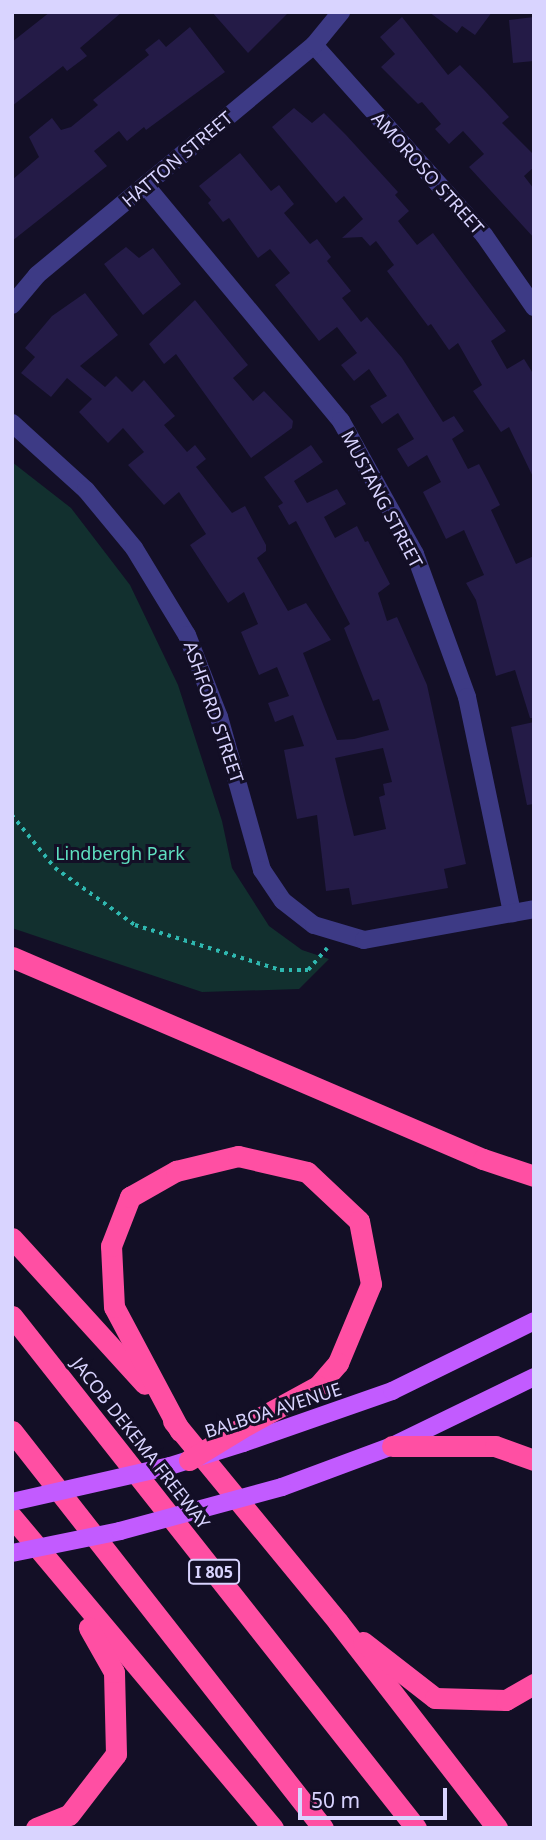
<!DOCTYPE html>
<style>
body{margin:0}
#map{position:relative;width:546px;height:1840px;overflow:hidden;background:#130f26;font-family:"Noto Sans",sans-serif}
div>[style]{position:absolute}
.green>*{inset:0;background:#12302f}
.building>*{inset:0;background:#241b47}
.path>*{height:3.5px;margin-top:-1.75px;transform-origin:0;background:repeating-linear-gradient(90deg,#2fb8b0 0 3.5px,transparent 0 8.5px)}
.minor>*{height:18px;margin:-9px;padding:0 9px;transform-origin:9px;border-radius:9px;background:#3d3a85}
.tertiary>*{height:18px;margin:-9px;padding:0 9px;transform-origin:9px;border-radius:9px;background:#3d3a85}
.primary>*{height:18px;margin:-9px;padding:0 9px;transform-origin:9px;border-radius:9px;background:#c25bff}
.motorway>*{height:21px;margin:-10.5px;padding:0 10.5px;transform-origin:10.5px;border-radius:10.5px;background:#ff4fa3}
.primary-bridge>*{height:18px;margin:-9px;padding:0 9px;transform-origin:9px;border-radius:9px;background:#c25bff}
.motorway-bridge>*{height:21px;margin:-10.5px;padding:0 10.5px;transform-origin:10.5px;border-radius:10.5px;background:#ff4fa3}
span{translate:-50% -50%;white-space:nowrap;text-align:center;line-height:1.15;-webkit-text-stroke:6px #130f26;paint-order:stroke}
.shield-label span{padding:2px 5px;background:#130f26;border:2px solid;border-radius:5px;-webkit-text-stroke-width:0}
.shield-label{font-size:16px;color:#d9d4ff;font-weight:700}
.street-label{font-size:18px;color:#d9d4ff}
.park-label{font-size:18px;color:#5fe0c0}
.frame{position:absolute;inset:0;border:14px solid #d9d4ff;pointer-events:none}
.scale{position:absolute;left:298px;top:1788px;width:149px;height:32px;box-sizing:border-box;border:4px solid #d9d4ff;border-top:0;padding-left:9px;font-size:21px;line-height:24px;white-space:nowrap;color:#d9d4ff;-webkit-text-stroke:5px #130f26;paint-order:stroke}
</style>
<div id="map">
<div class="green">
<i style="clip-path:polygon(12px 462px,71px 508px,130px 585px,178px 685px,222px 821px,232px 868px,269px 926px,302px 950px,329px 959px,299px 989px,202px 992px,12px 928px)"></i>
</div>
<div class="building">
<i style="clip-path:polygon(50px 12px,122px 12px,80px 48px,87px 56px,67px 71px,63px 66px,12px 106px,12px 42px)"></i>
<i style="clip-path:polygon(212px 12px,289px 12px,248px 53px)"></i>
<i style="clip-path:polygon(429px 12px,492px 12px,475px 35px,462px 26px,457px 33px)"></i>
<i style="clip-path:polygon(402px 17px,448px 75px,460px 65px,485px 91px,509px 117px,502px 123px,534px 155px,534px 167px,524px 176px,534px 189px,534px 238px,469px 167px,484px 154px,463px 131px,449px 144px,435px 129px,441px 124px,422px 102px,418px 104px,381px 67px,395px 54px,380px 37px)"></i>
<i style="clip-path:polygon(534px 17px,534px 61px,513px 63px,509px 20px)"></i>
<i style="clip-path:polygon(190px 27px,225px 72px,146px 130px,144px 127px,127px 141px,119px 131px,94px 151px,107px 166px,12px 241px,12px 180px,39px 157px,29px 137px,52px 118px,61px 130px,71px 127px,98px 105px,93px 100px,149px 55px,145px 50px,159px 39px,166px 47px)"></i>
<i style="clip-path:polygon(294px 108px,312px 123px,324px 113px,346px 135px,398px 192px,395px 195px,409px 211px,398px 221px,417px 245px,433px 233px,506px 331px,491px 341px,507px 369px,524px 359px,534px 375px,534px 479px,509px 427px,501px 432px,473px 391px,482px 385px,458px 343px,449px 350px,431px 324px,428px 326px,387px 271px,394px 265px,376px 241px,370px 246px,362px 237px,342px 238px,363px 219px,344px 196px,336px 203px,272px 127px)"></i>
<i style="clip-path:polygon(240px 153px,271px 191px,279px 185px,294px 204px,284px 213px,310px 244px,317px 239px,331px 257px,327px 261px,351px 291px,342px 298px,361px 322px,367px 317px,402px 358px,443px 422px,454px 416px,464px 431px,452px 439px,468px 469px,479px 464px,488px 481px,500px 505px,491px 510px,516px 564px,534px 556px,534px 718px,530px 718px,515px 670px,496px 676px,476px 600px,466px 583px,484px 575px,464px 530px,446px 539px,435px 516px,423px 492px,441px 482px,427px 455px,408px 467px,397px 449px,414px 439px,398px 413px,382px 424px,370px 406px,387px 396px,369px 369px,354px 381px,341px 365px,357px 353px,337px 327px,319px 341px,275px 285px,290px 273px,270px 249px,258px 258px,229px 218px,223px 222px,208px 203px,211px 200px,199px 186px)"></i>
<i style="clip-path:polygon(126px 247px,139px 258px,153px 248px,181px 284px,143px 315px,104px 264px)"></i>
<i style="clip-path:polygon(evenodd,85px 293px,118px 335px,80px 366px,105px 387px,116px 376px,132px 392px,144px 380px,175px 416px,164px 425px,187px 452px,195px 445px,206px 459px,196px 467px,232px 513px,245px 506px,266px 545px,266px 551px,257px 558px,288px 611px,306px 603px,331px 640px,303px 653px,337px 740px,354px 739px,389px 730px,379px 699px,373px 701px,344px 628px,350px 624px,296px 521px,289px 525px,278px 506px,283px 503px,264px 477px,311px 445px,323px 462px,294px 481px,307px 503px,337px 489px,346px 504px,324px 517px,335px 538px,357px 526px,365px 542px,368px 541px,390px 584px,378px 593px,387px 621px,397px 617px,427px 685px,466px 864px,444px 869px,448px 888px,352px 905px,349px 888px,326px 891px,317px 815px,297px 819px,284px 750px,304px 746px,293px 715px,275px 722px,268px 703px,289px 696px,277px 667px,259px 675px,251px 656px,241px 632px,258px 624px,244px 592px,228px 603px,190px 545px,206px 534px,179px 492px,164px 505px,128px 465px,144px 452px,123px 428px,108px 443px,79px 412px,92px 399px,67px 378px,51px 397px,21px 373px,35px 357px,25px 348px,52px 316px,85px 293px,383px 748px,392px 782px,383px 784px,385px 795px,379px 797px,386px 829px,354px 836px,335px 758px,383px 748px)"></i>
<i style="clip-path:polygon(195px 300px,248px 365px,233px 378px,253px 401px,264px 391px,293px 421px,292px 428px,251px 458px,176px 354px,164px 364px,149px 344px)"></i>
<i style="clip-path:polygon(534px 722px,534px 804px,527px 805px,511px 727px)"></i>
</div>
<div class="path">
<i style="left:12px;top:815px;width:68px;rotate:50.9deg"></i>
<i style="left:55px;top:868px;width:98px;rotate:35.5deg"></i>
<i style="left:135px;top:925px;width:152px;rotate:17.2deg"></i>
<i style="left:280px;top:970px;width:28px"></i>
<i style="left:308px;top:970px;width:29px;rotate:-49deg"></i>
</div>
<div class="minor">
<i style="left:314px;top:45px;width:255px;rotate:48.2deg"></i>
<i style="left:484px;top:235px;width:88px;rotate:55.2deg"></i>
<i style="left:146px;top:186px;width:305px;rotate:50.3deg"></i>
<i style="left:341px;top:421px;width:152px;rotate:60.9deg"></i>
<i style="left:415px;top:554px;width:152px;rotate:70deg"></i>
<i style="left:467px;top:697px;width:221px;rotate:78.2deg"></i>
<i style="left:12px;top:305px;width:39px;rotate:-50deg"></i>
<i style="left:37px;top:275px;width:360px;rotate:-39.7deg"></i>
<i style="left:314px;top:45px;width:43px;rotate:-50.7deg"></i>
</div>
<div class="tertiary">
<i style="left:12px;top:423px;width:100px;rotate:42.2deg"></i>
<i style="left:86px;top:490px;width:75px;rotate:50.4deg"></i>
<i style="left:134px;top:548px;width:102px;rotate:58.7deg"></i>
<i style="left:187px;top:635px;width:88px;rotate:68.7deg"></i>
<i style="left:219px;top:717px;width:159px;rotate:74.3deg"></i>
<i style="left:262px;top:870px;width:37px;rotate:56deg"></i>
<i style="left:283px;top:901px;width:39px;rotate:38deg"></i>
<i style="left:314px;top:925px;width:52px;rotate:16.7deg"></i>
<i style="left:364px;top:940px;width:173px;rotate:-10.3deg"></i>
</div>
<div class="primary">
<i style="left:243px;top:1443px;width:158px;rotate:-19.2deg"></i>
<i style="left:392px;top:1391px;width:158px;rotate:-26.2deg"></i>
<i style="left:282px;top:1487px;width:117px;rotate:-20.4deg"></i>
<i style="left:392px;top:1446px;width:158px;rotate:-25.9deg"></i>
</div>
<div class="motorway">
<i style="left:12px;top:957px;width:512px;rotate:23.21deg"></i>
<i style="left:483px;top:1159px;width:54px;rotate:18.4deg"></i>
<i style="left:12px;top:1238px;width:197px;rotate:47.7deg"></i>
<i style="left:12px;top:1316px;width:652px;rotate:51.72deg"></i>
<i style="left:173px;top:1421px;width:260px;rotate:50.6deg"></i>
<i style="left:338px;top:1622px;width:260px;rotate:52.3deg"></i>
<i style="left:12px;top:1431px;width:504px;rotate:51.93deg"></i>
<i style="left:180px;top:1431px;width:140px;rotate:-118deg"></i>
<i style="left:114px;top:1307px;width:61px;rotate:-92.8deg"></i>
<i style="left:111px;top:1246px;width:53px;rotate:-68.8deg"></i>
<i style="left:130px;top:1197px;width:53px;rotate:-29.5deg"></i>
<i style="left:176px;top:1171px;width:64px;rotate:-13.6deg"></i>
<i style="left:238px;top:1156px;width:71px;rotate:13.1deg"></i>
<i style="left:307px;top:1172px;width:71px;rotate:43.3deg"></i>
<i style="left:359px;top:1221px;width:64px;rotate:79.2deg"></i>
<i style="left:371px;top:1284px;width:86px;rotate:112.7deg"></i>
<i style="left:338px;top:1363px;width:30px;rotate:131deg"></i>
<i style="left:318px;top:1386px;width:85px;rotate:151.3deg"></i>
<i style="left:392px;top:1446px;width:103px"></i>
<i style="left:495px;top:1446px;width:41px;rotate:19.7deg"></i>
<i style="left:12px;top:1517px;width:406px;rotate:50deg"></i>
<i style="left:363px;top:1642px;width:91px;rotate:37.9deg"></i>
<i style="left:435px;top:1698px;width:71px;rotate:1.6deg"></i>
<i style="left:506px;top:1700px;width:32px;rotate:-30deg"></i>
<i style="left:36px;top:1828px;width:35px;rotate:-22deg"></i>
<i style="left:69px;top:1815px;width:77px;rotate:-52.4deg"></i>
<i style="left:116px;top:1754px;width:82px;rotate:-91.4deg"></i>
<i style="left:114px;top:1672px;width:51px;rotate:-119.6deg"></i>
</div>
<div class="primary-bridge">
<i style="left:12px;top:1502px;width:162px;rotate:-12.8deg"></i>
<i style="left:170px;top:1466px;width:77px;rotate:-17.5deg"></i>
<i style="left:12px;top:1553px;width:110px;rotate:-11.5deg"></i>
<i style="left:120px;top:1531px;width:168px;rotate:-15.2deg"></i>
</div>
<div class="motorway-bridge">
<i style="left:189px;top:1460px;width:63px;rotate:-31.4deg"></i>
</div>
<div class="shield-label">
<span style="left:214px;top:1572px">I 805</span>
</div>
<div class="street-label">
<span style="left:177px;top:159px;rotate:-40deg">HATTON STREET</span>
<span style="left:428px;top:173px;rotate:48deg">AMOROSO STREET</span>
<span style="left:382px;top:499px;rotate:62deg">MUSTANG STREET</span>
<span style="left:214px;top:712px;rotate:71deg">ASHFORD STREET</span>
<span style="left:273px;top:1410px;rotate:-18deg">BALBOA AVENUE</span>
<span style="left:141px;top:1443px;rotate:52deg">JACOB DEKEMA FREEWAY</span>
</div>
<div class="park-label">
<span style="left:120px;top:853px">Lindbergh Park</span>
</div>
<div class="frame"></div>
<div class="scale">50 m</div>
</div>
